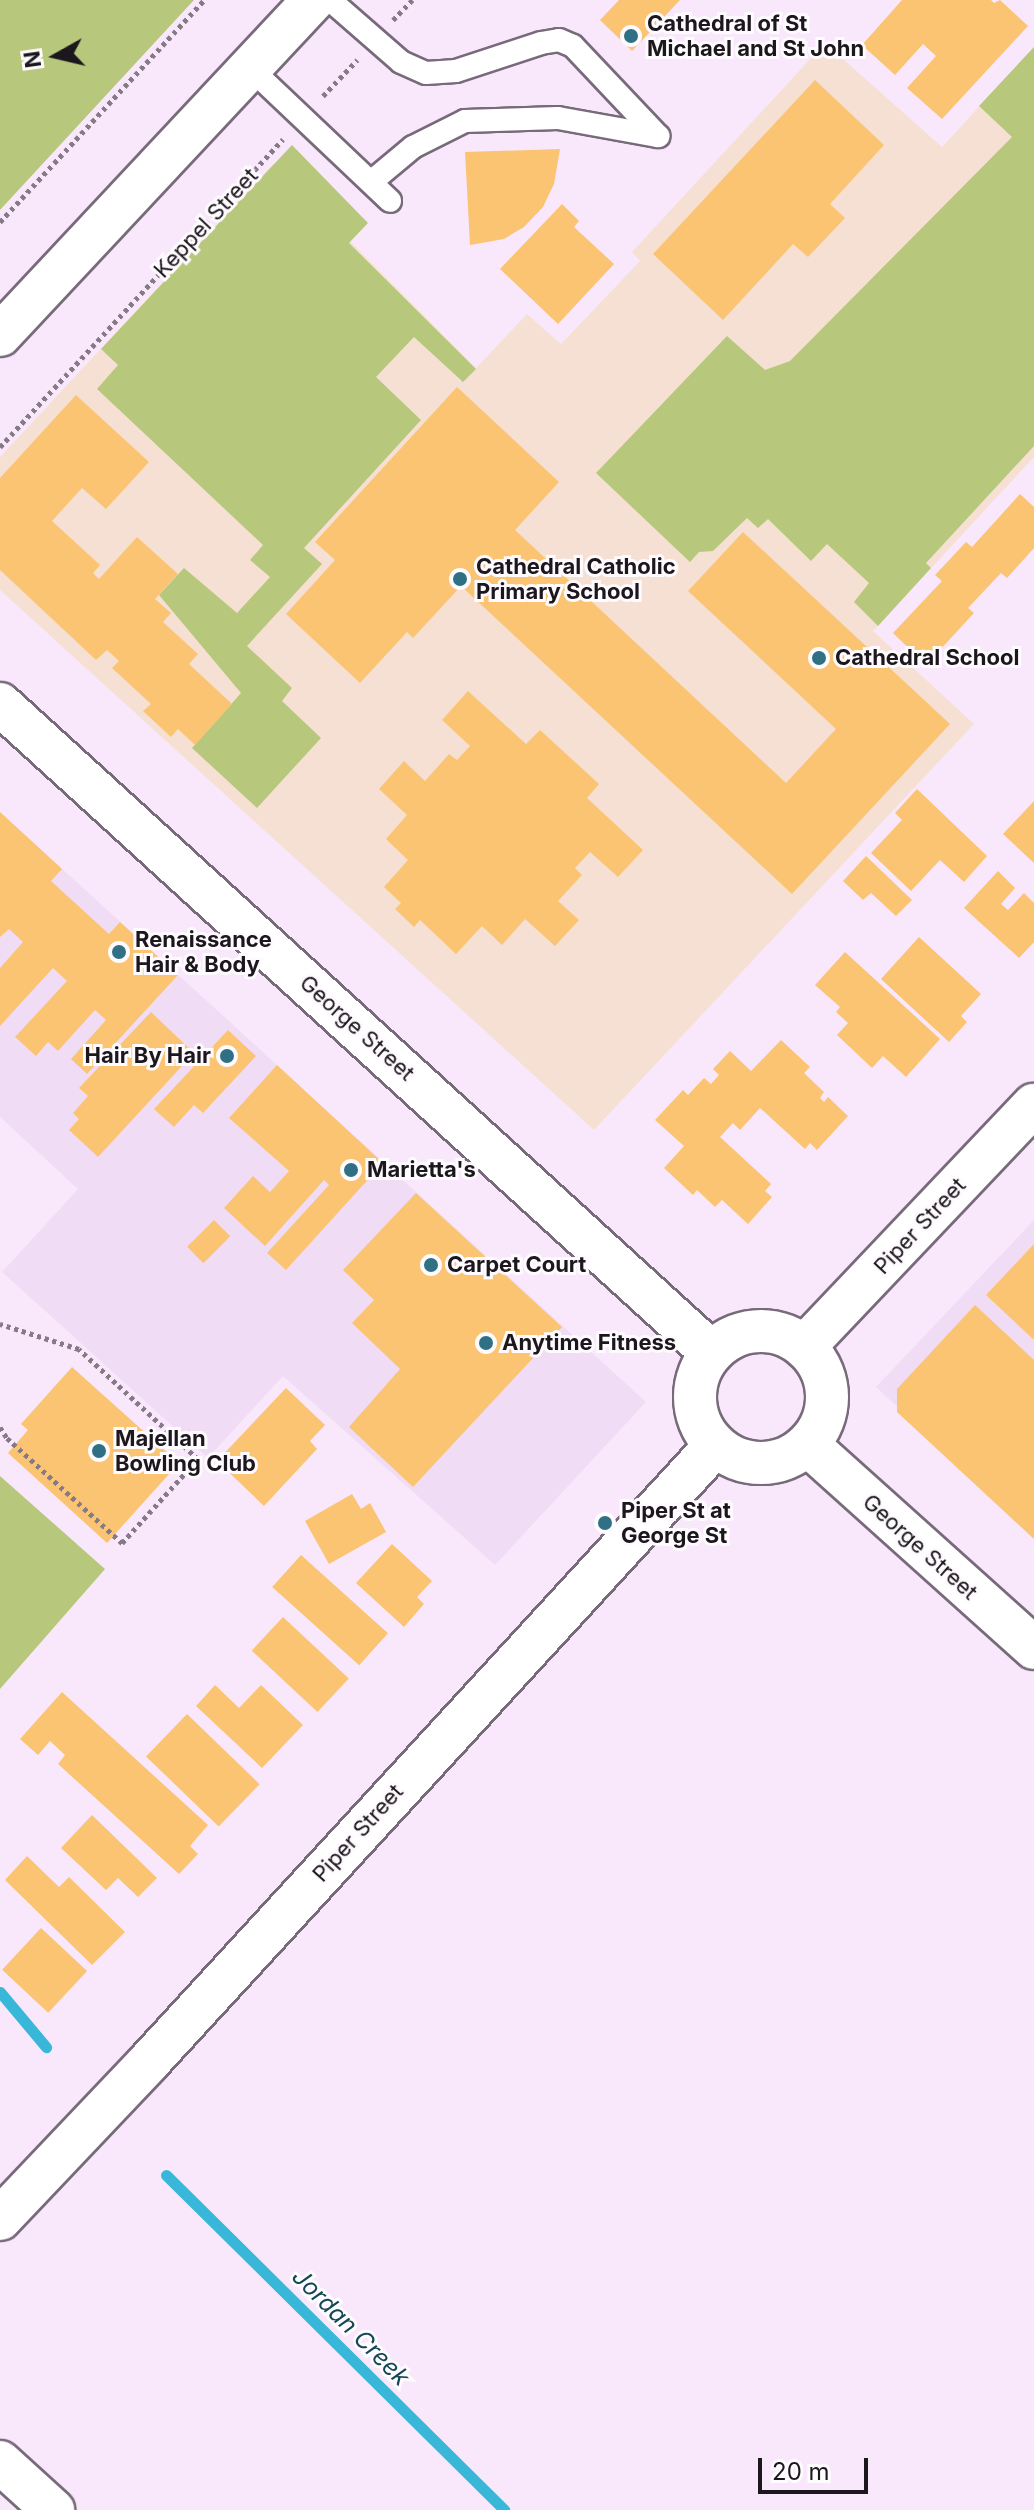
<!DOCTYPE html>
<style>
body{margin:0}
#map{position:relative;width:1034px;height:2510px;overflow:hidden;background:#f9e8fb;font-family:Inter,sans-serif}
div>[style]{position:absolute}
.built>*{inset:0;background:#f1dcf5}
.education>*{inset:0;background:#f6e0d3}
.green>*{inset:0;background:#b7c87c}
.stream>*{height:11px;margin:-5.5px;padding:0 5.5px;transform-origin:5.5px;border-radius:5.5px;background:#38b7d8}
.building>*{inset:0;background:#fac473;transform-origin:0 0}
.path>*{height:5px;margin-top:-2.5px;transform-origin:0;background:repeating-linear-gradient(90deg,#867a87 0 4px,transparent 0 8px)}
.roads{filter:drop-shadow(2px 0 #786a7b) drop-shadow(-2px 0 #786a7b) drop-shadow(0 2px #786a7b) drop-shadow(0 -2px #786a7b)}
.lane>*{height:22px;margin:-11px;padding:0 11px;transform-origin:11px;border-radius:11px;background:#fff}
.street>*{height:42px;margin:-21px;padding:0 21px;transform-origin:21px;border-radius:21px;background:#fff}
.street>.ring{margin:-21px;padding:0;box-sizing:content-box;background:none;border:42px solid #fff;border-radius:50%}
.dots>*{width:22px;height:22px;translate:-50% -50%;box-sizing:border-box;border:4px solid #fefbfe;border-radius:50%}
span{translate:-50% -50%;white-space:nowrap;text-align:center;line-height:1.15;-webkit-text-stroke:6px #fefbfe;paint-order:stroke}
.poi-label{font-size:22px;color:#1c161d;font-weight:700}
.left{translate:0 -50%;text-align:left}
.right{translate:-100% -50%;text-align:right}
.street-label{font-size:22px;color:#1c161d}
.water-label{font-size:24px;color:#124755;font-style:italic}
.north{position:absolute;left:16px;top:16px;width:80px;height:80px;-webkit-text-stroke:6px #fefbfe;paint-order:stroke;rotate:262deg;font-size:22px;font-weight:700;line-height:32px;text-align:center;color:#1c161d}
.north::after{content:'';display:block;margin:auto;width:28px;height:36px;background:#1c161d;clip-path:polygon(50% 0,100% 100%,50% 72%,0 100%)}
.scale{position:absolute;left:758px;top:2458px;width:110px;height:36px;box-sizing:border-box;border:4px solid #1c161d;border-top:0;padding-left:10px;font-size:24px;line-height:28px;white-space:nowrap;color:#1c161d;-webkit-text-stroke:6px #fefbfe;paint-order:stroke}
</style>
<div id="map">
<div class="built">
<i style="clip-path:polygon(0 812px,646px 1402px,495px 1565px,283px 1376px,208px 1458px,2px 1272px,78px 1189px,0 1117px)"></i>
<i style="clip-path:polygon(1034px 1220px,1034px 1534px,876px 1387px)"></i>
</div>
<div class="education">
<i style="clip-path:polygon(825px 43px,942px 147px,1034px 47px,1034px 457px,873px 631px,974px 724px,594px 1130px,0 590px,0 457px,273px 164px,476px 368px,527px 314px,561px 344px,640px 261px,632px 252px)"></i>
</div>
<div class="green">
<i style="clip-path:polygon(0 0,194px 0,0 210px)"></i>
<i style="clip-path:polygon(1034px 47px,1034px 446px,926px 563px,931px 568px,878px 626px,854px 602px,869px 583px,827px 544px,811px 561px,768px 519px,758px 528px,747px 518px,713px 551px,699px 552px,690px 562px,596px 473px,727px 336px,765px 370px,790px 361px,1012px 137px,979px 106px)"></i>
<i style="clip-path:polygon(292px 145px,368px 223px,349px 243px,476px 369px,463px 382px,414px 337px,376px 377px,421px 420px,304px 548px,322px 564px,247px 646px,292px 688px,282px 701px,321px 738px,257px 808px,192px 748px,241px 693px,159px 595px,184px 568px,237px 613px,270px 577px,250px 560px,263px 545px,97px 389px,118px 365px,101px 349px)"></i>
<i style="clip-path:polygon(0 1476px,105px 1569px,0 1689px)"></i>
</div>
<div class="stream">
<i style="left:0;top:1992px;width:72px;rotate:50.1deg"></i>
<i style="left:166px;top:2175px;width:476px;rotate:44.7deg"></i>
</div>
<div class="building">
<i style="clip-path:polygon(619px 0,680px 0,632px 51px,600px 20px)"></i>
<i style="clip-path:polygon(902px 0,991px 0,994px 3px,1000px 0,1028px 26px,942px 119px,907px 88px,936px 56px,923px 44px,895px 75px,862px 45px)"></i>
<i style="clip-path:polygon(815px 80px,884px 145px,830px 204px,845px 218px,808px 257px,793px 244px,723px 320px,653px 254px)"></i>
<i style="clip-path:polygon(560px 149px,554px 184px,543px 207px,524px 227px,504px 239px,470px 245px,465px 152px)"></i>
<i style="clip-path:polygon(562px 204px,579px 221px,574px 227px,614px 264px,558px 324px,500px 269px)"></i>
<i style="clip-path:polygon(457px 387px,559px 482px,515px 530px,786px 783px,836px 729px,688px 591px,743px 532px,950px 724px,792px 894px,461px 586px,413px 638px,407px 632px,360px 683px,286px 614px,335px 560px,315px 542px)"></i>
<i style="clip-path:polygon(76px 395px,149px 462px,106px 509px,82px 488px,52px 521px,100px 565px,93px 573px,99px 579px,137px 537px,178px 574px,155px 599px,171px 613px,163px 622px,198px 654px,189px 664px,232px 704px,195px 745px,178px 729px,171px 737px,143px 711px,151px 704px,112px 668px,119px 661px,107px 650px,96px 660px,0 570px,0 478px)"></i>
<i style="clip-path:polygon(1020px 494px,1034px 507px,1034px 548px,1007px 578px,1001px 573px,968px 608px,974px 613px,926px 665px,893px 633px,942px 581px,935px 575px,966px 542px,972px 547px)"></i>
<i style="clip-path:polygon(468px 691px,526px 744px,540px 730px,599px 784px,587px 798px,643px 850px,618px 877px,590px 852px,575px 868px,582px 875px,558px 901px,579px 920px,555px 946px,525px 919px,502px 945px,482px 926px,456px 954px,420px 920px,414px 927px,395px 909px,401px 903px,384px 887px,408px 860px,386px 839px,407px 815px,379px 789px,404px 761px,425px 781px,449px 754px,457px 760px,470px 746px,442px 720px)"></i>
<i style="clip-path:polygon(917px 789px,987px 856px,964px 882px,940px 860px,911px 891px,871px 853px,902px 820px,895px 813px)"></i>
<i style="clip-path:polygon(1034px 801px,1034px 863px,1003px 834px)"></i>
<i style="clip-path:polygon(0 812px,62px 869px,51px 881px,109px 934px,120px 922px,178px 975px,87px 1074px,71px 1059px,106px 1020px,95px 1010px,58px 1051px,48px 1042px,36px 1056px,15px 1037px,67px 981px,53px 968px,0 1026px,0 968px,23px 942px,9px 929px,0 937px)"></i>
<i style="clip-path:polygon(866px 856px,912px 900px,896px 916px,871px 893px,863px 900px,843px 881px)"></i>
<i style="clip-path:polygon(998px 871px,1015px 888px,1001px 904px,1008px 910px,1024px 893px,1034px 903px,1034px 942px,1019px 958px,964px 908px)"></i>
<i style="clip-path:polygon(919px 937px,981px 994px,961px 1016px,967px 1022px,949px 1042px,881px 979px)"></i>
<i style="clip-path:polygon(845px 952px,940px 1039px,906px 1077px,883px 1056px,872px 1068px,837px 1035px,848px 1023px,836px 1012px,840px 1007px,815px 985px)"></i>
<i style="clip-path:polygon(151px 1012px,194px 1053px,98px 1157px,69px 1130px,79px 1119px,73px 1113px,88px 1096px,79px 1088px)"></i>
<i style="clip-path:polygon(228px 1030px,256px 1056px,203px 1113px,194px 1105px,174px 1127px,154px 1109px)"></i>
<i style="clip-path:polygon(781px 1040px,810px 1067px,804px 1073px,824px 1092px,820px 1098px,824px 1102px,828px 1097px,848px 1116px,817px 1150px,810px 1143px,805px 1149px,760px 1108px,740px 1130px,733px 1123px,720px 1137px,771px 1184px,765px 1191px,772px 1197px,748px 1224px,722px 1200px,715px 1207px,697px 1190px,693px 1195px,664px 1168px,684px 1146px,655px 1120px,683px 1090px,688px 1095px,704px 1078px,711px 1084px,719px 1075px,713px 1069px,730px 1051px,751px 1071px)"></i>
<i style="clip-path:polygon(277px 1065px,383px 1163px,286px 1270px,267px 1253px,329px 1185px,324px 1180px,265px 1246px,224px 1208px,253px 1176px,270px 1192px,289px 1171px,229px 1118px)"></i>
<i style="clip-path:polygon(416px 1193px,562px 1327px,413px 1487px,349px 1427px,400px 1369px,352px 1323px,374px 1300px,343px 1270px)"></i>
<i style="left:214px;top:1220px;width:23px;height:38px;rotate:45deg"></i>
<i style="clip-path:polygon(1034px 1244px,1034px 1340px,986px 1295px)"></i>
<i style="clip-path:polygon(975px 1305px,1034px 1360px,1034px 1539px,897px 1412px,897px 1389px)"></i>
<i style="clip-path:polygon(72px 1367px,179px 1463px,107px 1543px,8px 1453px,28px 1430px,21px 1424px)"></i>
<i style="clip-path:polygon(286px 1388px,325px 1425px,310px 1441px,317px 1449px,264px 1506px,217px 1461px)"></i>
<i style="clip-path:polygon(352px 1494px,361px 1509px,370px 1503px,386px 1532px,329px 1564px,305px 1521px)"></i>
<i style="clip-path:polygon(392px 1544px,432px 1581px,417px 1597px,424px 1604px,404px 1627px,356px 1583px)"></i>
<i style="left:301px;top:1555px;width:117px;height:43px;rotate:42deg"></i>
<i style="left:283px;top:1617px;width:90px;height:46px;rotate:43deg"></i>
<i style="clip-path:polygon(215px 1685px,239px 1708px,261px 1685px,303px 1725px,262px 1768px,196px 1706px)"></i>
<i style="clip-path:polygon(62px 1692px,208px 1825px,190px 1846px,198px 1854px,179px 1874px,58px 1764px,65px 1755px,50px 1741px,38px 1755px,20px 1739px)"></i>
<i style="left:187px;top:1714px;width:101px;height:59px;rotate:44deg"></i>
<i style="clip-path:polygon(92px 1815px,157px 1878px,138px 1897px,118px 1878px,106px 1890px,61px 1848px)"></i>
<i style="clip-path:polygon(27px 1856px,59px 1887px,69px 1877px,125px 1932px,92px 1965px,5px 1880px)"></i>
<i style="left:41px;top:1928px;width:63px;height:57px;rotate:43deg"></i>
</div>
<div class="path">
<i style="left:393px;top:20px;width:28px;rotate:-46deg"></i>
<i style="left:323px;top:96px;width:50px;rotate:-46.6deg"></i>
<i style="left:0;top:222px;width:301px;rotate:-47.4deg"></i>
<i style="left:0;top:447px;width:418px;rotate:-47.4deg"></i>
<i style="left:0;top:1427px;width:13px;rotate:58deg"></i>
<i style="left:7px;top:1438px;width:156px;rotate:42.4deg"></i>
<i style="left:122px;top:1543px;width:113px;rotate:-47.9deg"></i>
<i style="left:198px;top:1459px;width:162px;rotate:-137.3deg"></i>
<i style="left:79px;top:1349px;width:83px;rotate:-162.4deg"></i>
</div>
<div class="roads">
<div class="lane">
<i style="left:330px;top:0;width:94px;rotate:41.1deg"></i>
<i style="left:401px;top:62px;width:27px;rotate:24deg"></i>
<i style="left:426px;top:73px;width:30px;rotate:-4deg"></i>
<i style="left:456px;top:71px;width:89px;rotate:-18.2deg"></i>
<i style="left:541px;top:43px;width:18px;rotate:-9deg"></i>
<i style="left:559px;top:40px;width:15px;rotate:23deg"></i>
<i style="left:573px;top:46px;width:124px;rotate:46.6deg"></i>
<i style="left:250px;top:68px;width:193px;rotate:43.5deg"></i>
<i style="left:371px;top:182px;width:55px;rotate:-39.8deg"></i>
<i style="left:413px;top:147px;width:58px;rotate:-26.6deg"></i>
<i style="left:465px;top:121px;width:93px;rotate:-1.8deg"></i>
<i style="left:558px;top:118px;width:102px;rotate:10.2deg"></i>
</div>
<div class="street">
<i style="left:0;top:335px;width:458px;rotate:-46.9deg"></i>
<i style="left:0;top:704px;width:963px;rotate:42.35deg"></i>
<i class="ring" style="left:695px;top:1331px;width:90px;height:90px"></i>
<i style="left:804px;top:1347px;width:334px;rotate:-46.5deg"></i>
<i style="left:808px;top:1445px;width:304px;rotate:41.9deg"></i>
<i style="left:0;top:2219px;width:214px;rotate:-46.5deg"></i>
<i style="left:147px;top:2064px;width:839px;rotate:-47.41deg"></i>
<i style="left:0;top:2462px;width:72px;rotate:42.2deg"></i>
</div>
</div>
<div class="dots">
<i style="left:631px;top:36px;background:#307084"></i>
<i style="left:460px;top:579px;background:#307084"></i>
<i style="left:819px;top:658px;background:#307084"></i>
<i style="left:119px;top:952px;background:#307084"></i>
<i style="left:227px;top:1056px;background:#307084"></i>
<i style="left:351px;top:1170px;background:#307084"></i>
<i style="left:431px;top:1265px;background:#307084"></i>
<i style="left:486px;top:1343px;background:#307084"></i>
<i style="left:99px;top:1451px;background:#307084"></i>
<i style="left:605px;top:1523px;background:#307084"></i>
</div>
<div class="poi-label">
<span class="left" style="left:647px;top:36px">Cathedral of St<br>Michael and St John</span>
<span class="left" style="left:476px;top:579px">Cathedral Catholic<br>Primary School</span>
<span class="left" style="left:835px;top:658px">Cathedral School</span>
<span class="left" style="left:135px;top:952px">Renaissance<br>Hair &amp; Body</span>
<span class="right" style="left:211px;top:1056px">Hair By Hair</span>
<span class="left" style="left:367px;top:1170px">Marietta's</span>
<span class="left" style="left:447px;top:1265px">Carpet Court</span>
<span class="left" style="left:502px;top:1343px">Anytime Fitness</span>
<span class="left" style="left:115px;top:1451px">Majellan<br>Bowling Club</span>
<span class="left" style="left:621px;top:1523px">Piper St at<br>George St</span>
</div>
<div class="street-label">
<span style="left:206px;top:223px;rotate:-47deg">Keppel Street</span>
<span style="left:357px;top:1028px;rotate:42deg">George Street</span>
<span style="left:920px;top:1226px;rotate:-47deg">Piper Street</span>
<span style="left:920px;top:1547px;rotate:42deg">George Street</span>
<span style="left:358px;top:1833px;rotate:-48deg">Piper Street</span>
</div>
<div class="water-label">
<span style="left:351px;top:2327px;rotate:45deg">Jordan Creek</span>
</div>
<div class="north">N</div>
<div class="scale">20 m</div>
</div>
